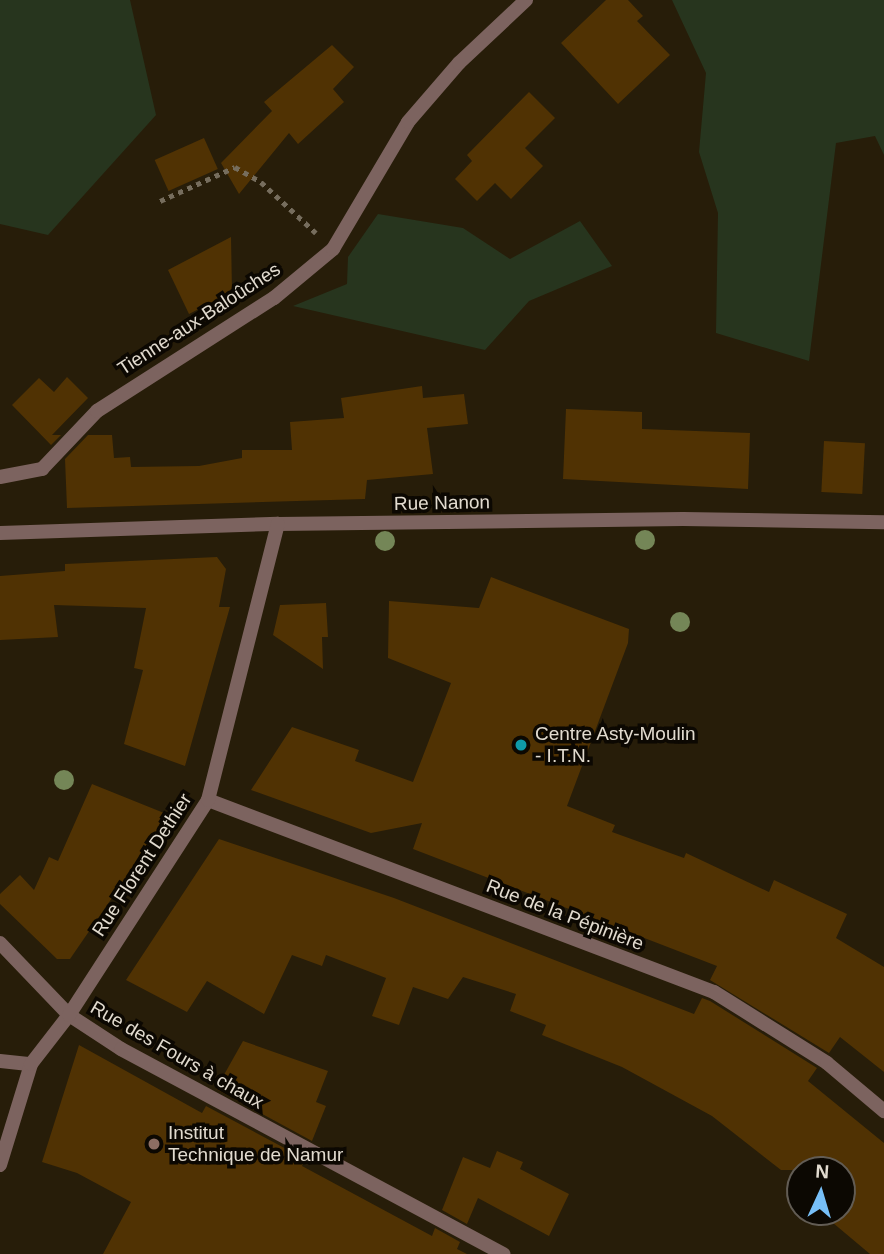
<!DOCTYPE html>
<meta charset="utf-8">
<style>
body{margin:0}
#map{position:relative;width:884px;height:1254px;overflow:hidden;background:#271d09;font-family:Arial,sans-serif}
div>[style]{position:absolute}
.green>*{inset:0;background:#27351e}
.building>*{inset:0;background:#503203;transform-origin:0 0}
.path>*{height:4.5px;margin-top:-2.25px;transform-origin:0;background:repeating-linear-gradient(90deg,#766d5d 0 5px,transparent 0 10px)}
.service>*{height:14px;margin:-7px;padding:0 7px;transform-origin:7px;border-radius:7px;background:#7c635f}
.minor>*{height:14px;margin:-7px;padding:0 7px;transform-origin:7px;border-radius:7px;background:#7c635f}
.trees>*{width:20px;height:20px;margin:-10px;border-radius:50%;background:#748657}
.dots>*{width:19px;height:19px;translate:-50% -50%;box-sizing:border-box;border:4px solid #0c0802;border-radius:50%}
span{translate:-50% -50%;white-space:nowrap;text-align:center;line-height:1.15;-webkit-text-stroke:7px #0c0802;paint-order:stroke}
.street-label{font-size:19px;color:#e2dbcf}
.poi-label{font-size:19px;color:#e2dbcf}
.left{translate:0 -50%;text-align:left}
.north{position:absolute;left:786px;top:1156px;width:70px;height:70px;box-sizing:border-box;background:#0c0802;border:2px solid #625c54;border-radius:50%;rotate:4deg;font-size:19px;font-weight:700;line-height:28px;text-align:center;color:#e2dbcf}
.north::after{content:'';display:block;margin:auto;width:24px;height:32px;background:#77bff7;clip-path:polygon(50% 0,100% 100%,50% 72%,0 100%)}
</style>
<div id="map">
<div class="green">
<i style="clip-path:polygon(0 0,130px 0,156px 115px,48px 235px,0 224px)"></i>
<i style="clip-path:polygon(672px 0,884px 0,884px 155px,875px 136px,836px 143px,809px 361px,716px 333px,718px 213px,699px 152px,706px 73px)"></i>
<i style="clip-path:polygon(378px 214px,463px 228px,510px 259px,580px 221px,612px 266px,529px 301px,485px 350px,293px 306px,347px 284px,348px 257px)"></i>
</div>
<div class="building">
<i style="clip-path:polygon(606px 0,628px 0,643px 16px,637px 21px,670px 55px,618px 104px,561px 43px)"></i>
<i style="clip-path:polygon(332px 45px,354px 67px,333px 89px,344px 102px,298px 144px,289px 133px,239px 194px,221px 163px,272px 111px,264px 102px)"></i>
<i style="clip-path:polygon(529px 92px,555px 118px,525px 148px,543px 166px,511px 199px,495px 183px,477px 201px,455px 179px,472px 161px,467px 155px)"></i>
<i style="left:204px;top:138px;width:34px;height:54px;rotate:66deg"></i>
<i style="clip-path:polygon(231px 237px,232px 292px,189px 314px,168px 270px)"></i>
<i style="clip-path:polygon(67px 377px,88px 398px,52px 435px,61px 435px,51px 445px,12px 405px,39px 378px,54px 392px)"></i>
<i style="clip-path:polygon(422px 386px,423px 398px,464px 394px,468px 424px,427px 428px,433px 474px,367px 480px,365px 499px,67px 508px,65px 459px,88px 435px,112px 435px,114px 458px,130px 457px,131px 467px,199px 466px,242px 458px,242px 450px,292px 450px,290px 422px,344px 418px,341px 398px)"></i>
<i style="clip-path:polygon(566px 409px,642px 412px,642px 429px,750px 433px,748px 489px,563px 479px)"></i>
<i style="left:824px;top:441px;width:41px;height:51px;rotate:3deg"></i>
<i style="clip-path:polygon(217px 557px,226px 569px,219px 607px,230px 607px,185px 766px,124px 744px,143px 670px,134px 668px,146px 608px,54px 605px,58px 637px,0 640px,0 576px,65px 571px,65px 564px)"></i>
<i style="clip-path:polygon(491px 577px,629px 629px,628px 643px,567px 806px,615px 825px,612px 832px,684px 858px,686px 853px,769px 892px,774px 880px,847px 914px,836px 938px,884px 967px,884px 1072px,840px 1037px,829px 1053px,710px 980px,717px 966px,413px 849px,422px 823px,371px 833px,251px 790px,292px 727px,359px 750px,355px 761px,413px 782px,451px 683px,388px 658px,389px 601px,479px 608px)"></i>
<i style="clip-path:polygon(326px 603px,328px 637px,322px 637px,323px 669px,273px 635px,280px 605px)"></i>
<i style="clip-path:polygon(92px 784px,169px 815px,70px 959px,57px 959px,0 904px,0 894px,20px 875px,34px 890px,49px 857px,58px 861px)"></i>
<i style="clip-path:polygon(219px 839px,394px 898px,694px 1014px,702px 998px,710px 1001px,817px 1068px,808px 1081px,884px 1143px,884px 1254px,870px 1254px,820px 1212px,842px 1212px,842px 1170px,781px 1170px,712px 1116px,622px 1067px,542px 1035px,546px 1025px,510px 1011px,516px 994px,463px 977px,448px 999px,413px 987px,399px 1025px,372px 1016px,386px 978px,326px 955px,322px 966px,292px 955px,264px 1014px,207px 981px,187px 1012px,126px 980px)"></i>
<i style="clip-path:polygon(243px 1041px,328px 1071px,316px 1102px,326px 1106px,312px 1141px,216px 1089px)"></i>
<i style="clip-path:polygon(79px 1045px,202px 1113px,206px 1106px,305px 1159px,302px 1166px,432px 1236px,435px 1228px,460px 1242px,457px 1249px,467px 1254px,103px 1254px,131px 1202px,77px 1173px,42px 1162px)"></i>
<i style="clip-path:polygon(497px 1151px,523px 1162px,520px 1169px,569px 1194px,549px 1236px,478px 1198px,467px 1224px,442px 1210px,463px 1157px,490px 1168px)"></i>
</div>
<div class="path">
<i style="left:160px;top:201px;width:82px;rotate:-24.4deg"></i>
<i style="left:235px;top:167px;width:30px;rotate:30deg"></i>
<i style="left:261px;top:182px;width:75px;rotate:42.8deg"></i>
</div>
<div class="service">
<i style="left:69px;top:1015px;width:62px;rotate:33.2deg"></i>
<i style="left:121px;top:1049px;width:434px;rotate:28.2deg"></i>
<i style="left:0;top:1061px;width:31px;rotate:6deg"></i>
</div>
<div class="minor">
<i style="left:0;top:477px;width:43px;rotate:-10.8deg"></i>
<i style="left:42px;top:469px;width:80px;rotate:-46.5deg"></i>
<i style="left:97px;top:411px;width:210px;rotate:-32.6deg"></i>
<i style="left:274px;top:298px;width:77px;rotate:-39.7deg"></i>
<i style="left:333px;top:249px;width:147px;rotate:-59.4deg"></i>
<i style="left:408px;top:122px;width:78px;rotate:-49.2deg"></i>
<i style="left:459px;top:63px;width:92px;rotate:-43.2deg"></i>
<i style="left:0;top:533px;width:278px;rotate:-1.9deg"></i>
<i style="left:278px;top:524px;width:405px;rotate:-0.7deg"></i>
<i style="left:683px;top:519px;width:201px;rotate:0.9deg"></i>
<i style="left:208px;top:800px;width:541px;rotate:20.78deg"></i>
<i style="left:714px;top:992px;width:133px;rotate:32.1deg"></i>
<i style="left:827px;top:1063px;width:75px;rotate:40.1deg"></i>
<i style="left:0;top:943px;width:100px;rotate:46.2deg"></i>
<i style="left:0;top:1165px;width:106px;rotate:-72.9deg"></i>
<i style="left:31px;top:1064px;width:62px;rotate:-52.2deg"></i>
<i style="left:69px;top:1015px;width:256px;rotate:-57.1deg"></i>
<i style="left:208px;top:800px;width:285px;rotate:-75.8deg"></i>
</div>
<div class="trees">
<i style="left:645px;top:540px"></i>
<i style="left:385px;top:541px"></i>
<i style="left:680px;top:622px"></i>
<i style="left:64px;top:780px"></i>
</div>
<div class="dots">
<i style="left:521px;top:745px;background:#0f9aa8"></i>
<i style="left:154px;top:1144px;background:#8d6e63"></i>
</div>
<div class="street-label">
<span style="left:199px;top:319px;rotate:-33deg">Tienne-aux-Baloûches</span>
<span style="left:442px;top:503px;rotate:-1deg">Rue Nanon</span>
<span style="left:142px;top:865px;rotate:-57deg">Rue Florent Dethier</span>
<span style="left:565px;top:915px;rotate:21deg">Rue de la Pépinière</span>
<span style="left:177px;top:1055px;rotate:30deg">Rue des Fours à chaux</span>
</div>
<div class="poi-label">
<span class="left" style="left:535px;top:745px">Centre Asty-Moulin<br>- I.T.N.</span>
<span class="left" style="left:168px;top:1144px">Institut<br>Technique de Namur</span>
</div>
<div class="north">N</div>
</div>
